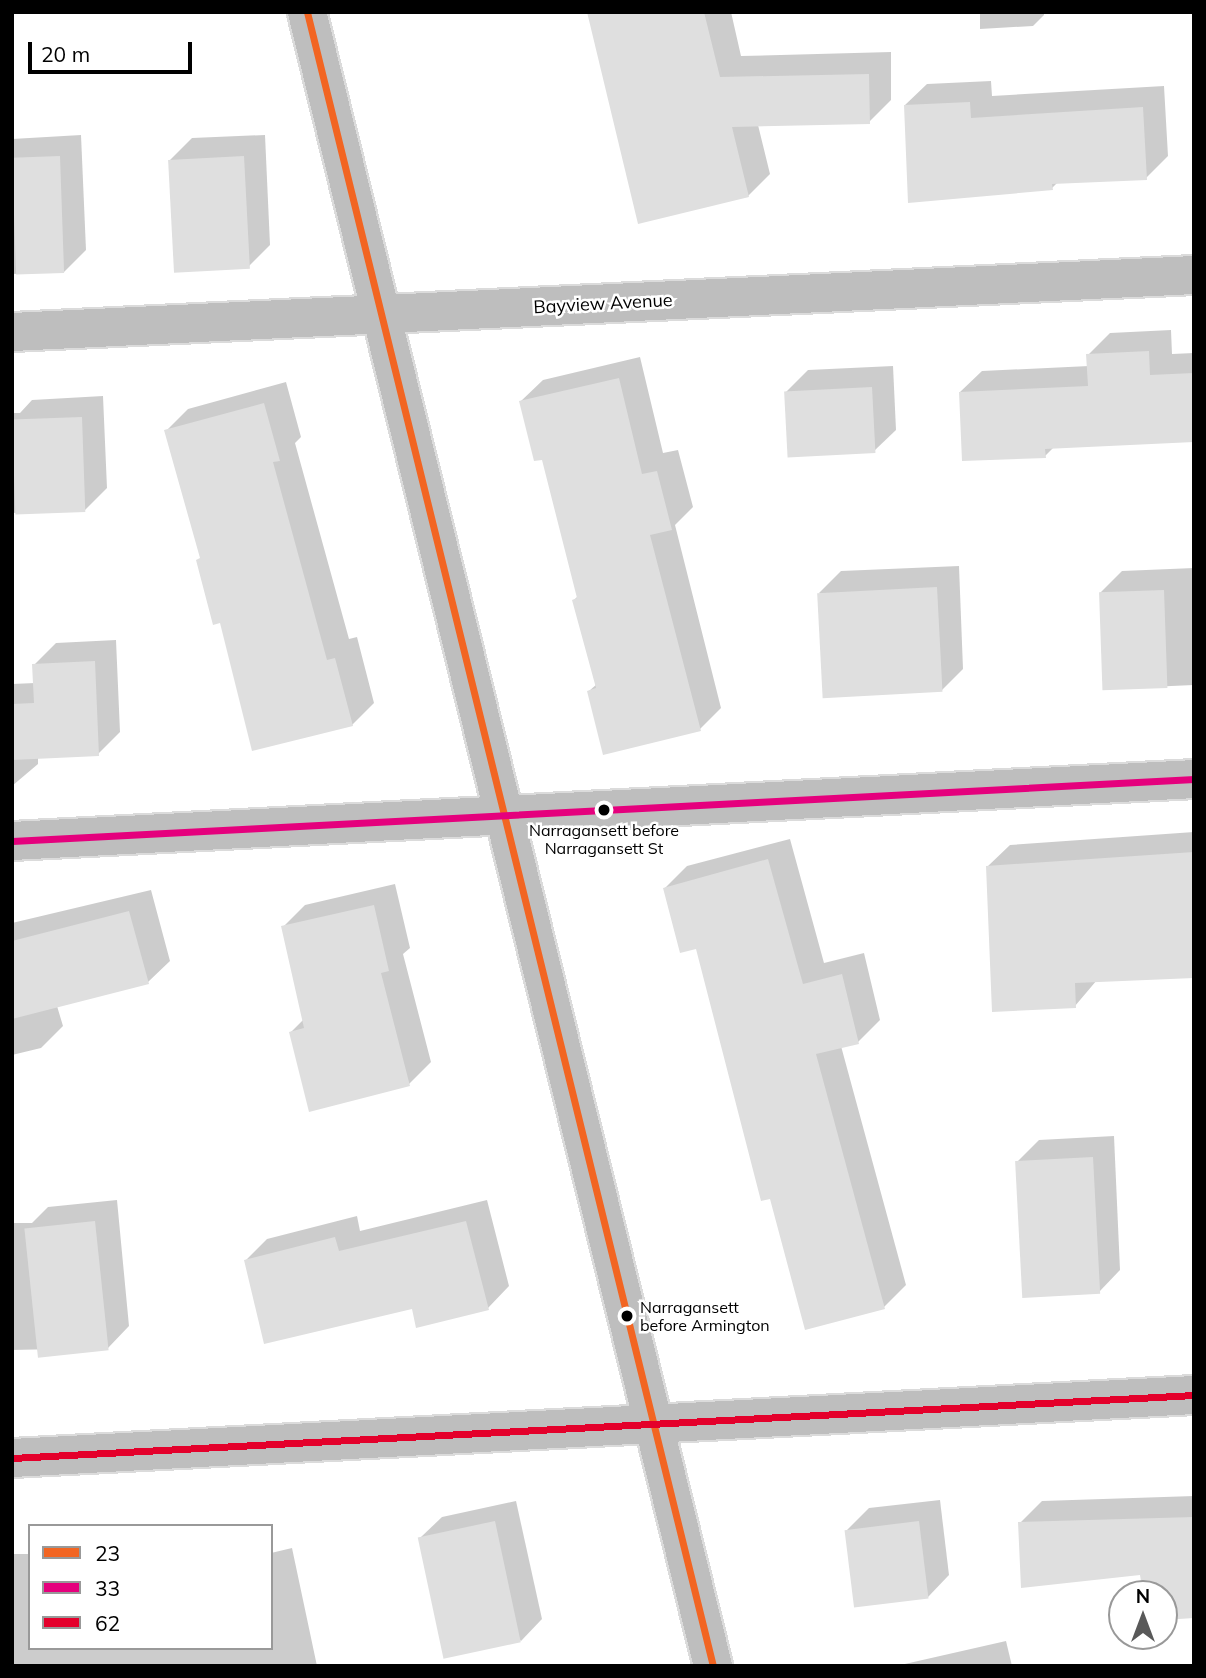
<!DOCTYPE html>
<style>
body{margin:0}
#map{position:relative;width:1206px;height:1678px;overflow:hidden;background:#fff;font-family:Mulish,sans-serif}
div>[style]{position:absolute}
.shadow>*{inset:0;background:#0003}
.building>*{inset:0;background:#dfdfdf;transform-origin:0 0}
.roads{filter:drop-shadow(2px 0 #dbdbdb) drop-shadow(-2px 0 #dbdbdb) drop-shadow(0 2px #dbdbdb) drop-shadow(0 -2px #dbdbdb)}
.street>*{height:38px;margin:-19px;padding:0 19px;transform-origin:19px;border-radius:19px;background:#bebebe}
.primary>*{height:38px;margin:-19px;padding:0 19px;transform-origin:19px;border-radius:19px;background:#bebebe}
.bus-1>*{height:7px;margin:-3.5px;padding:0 3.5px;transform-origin:3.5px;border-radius:3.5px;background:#f26522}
.bus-2>*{height:7px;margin:-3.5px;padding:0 3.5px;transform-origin:3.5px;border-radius:3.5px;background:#e5007d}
.bus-3>*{height:7px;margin:-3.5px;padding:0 3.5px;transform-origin:3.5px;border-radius:3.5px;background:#e4002b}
.dots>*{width:19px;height:19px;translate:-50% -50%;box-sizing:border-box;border:4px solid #fff;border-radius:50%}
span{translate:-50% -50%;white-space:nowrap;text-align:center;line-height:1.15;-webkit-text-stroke:5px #fff;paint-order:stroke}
.bus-label{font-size:16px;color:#000}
.left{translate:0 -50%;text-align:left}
.street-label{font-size:18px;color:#000}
.frame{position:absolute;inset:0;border:14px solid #000;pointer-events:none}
.legend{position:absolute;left:28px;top:1524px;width:245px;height:126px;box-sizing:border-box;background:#fff;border:2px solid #999;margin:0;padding:9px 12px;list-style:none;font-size:21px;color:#000}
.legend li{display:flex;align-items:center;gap:14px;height:35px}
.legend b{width:35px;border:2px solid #999}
.north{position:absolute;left:1108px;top:1580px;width:70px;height:70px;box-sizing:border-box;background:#fff;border:2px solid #999;border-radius:50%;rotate:0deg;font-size:19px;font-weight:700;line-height:28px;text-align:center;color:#000}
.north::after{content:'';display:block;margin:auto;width:24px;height:32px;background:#595959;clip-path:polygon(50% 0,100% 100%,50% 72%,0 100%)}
.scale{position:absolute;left:28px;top:42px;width:164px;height:32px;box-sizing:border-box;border:4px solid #000;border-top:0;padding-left:9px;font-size:21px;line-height:24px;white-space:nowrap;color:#000;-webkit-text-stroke:5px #fff;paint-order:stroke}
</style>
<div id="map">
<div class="shadow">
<i style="clip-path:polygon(589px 12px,731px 12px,741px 56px,891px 52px,891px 100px,869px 122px,758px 125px,770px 174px,748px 196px)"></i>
<i style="clip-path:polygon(980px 12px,1044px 12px,1044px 15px,1033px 26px,980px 29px)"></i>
<i style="clip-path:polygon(991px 81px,992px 96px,1164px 86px,1168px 156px,1146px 178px,1058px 182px,1052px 188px,905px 105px,927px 84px)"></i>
<i style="clip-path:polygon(81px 135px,86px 250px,64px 272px,12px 274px,12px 139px)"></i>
<i style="clip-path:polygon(265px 135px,270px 245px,248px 267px,170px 160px,192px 138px)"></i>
<i style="clip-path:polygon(1171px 330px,1172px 354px,1194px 353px,1194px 467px,1192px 441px,1054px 447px,1045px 456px,960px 392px,982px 371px,1089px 366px,1088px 355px,1110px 333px)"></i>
<i style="clip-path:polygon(640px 357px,663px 453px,678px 450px,693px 507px,675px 525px,721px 708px,700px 729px,589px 691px,597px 684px,574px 600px,578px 596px,543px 458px,521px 401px,543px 380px)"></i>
<i style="clip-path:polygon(893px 366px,896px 430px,874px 451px,786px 392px,808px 370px)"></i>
<i style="clip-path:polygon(286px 382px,301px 437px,295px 443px,349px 639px,357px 637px,374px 703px,352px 725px,221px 621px,166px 431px,188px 409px)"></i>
<i style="clip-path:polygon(103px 396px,107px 488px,85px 510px,12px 513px,12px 413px,20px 413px,32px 400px)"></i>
<i style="clip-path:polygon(959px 566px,963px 669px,941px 691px,819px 593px,841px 571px)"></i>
<i style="clip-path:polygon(1194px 568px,1194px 685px,1104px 689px,1100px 593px,1122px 571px)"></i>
<i style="clip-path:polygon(116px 640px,120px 732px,98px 754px,38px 757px,38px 764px,12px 786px,12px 684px,35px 683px,34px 665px,56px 643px)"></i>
<i style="clip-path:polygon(1194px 832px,1194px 976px,1097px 980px,1075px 1006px,988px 866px,1010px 845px)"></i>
<i style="clip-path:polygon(790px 839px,824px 963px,864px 953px,880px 1020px,858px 1042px,841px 1046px,906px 1285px,884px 1307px,771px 1197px,697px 946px,665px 888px,687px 866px)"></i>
<i style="clip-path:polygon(395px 884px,410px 948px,403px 954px,431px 1062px,409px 1084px,291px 1032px,304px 1019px,283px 927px,305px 905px)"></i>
<i style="clip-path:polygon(151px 890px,170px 961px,148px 982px,57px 1006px,63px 1026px,41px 1048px,12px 1055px,12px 923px)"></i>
<i style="clip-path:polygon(1114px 1136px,1120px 1270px,1099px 1292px,1017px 1162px,1039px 1140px)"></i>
<i style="clip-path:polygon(117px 1200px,129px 1326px,108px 1348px,12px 1350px,12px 1223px,32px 1223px,48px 1207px)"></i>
<i style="clip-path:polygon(487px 1200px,509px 1286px,488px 1308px,245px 1261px,267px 1239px,357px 1216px,360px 1231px)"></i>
<i style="clip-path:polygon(1194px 1496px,1194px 1618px,1164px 1618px,1164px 1594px,1145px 1594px,1141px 1573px,1020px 1523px,1042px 1501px)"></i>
<i style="clip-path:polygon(940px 1500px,949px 1575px,928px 1597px,847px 1530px,869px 1508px)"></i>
<i style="clip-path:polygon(516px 1501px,542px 1619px,521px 1641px,420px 1538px,442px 1517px)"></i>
<i style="clip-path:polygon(292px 1548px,317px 1666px,12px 1666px,12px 1554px,30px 1554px,30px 1648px,271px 1648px,271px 1553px)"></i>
<i style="clip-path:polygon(1006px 1641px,1012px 1666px,896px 1666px)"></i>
</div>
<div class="building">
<i style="clip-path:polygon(587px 12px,704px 12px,720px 77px,869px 74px,870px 124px,732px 127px,749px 197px,638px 224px)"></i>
<i style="clip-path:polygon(970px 102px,971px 118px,1143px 107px,1147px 180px,1052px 184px,1053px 190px,908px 203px,904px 105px)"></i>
<i style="left:60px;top:156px;width:117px;height:48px;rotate:88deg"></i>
<i style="left:244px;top:156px;width:113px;height:76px;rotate:87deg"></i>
<i style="clip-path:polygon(1149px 351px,1150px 375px,1194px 373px,1194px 442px,1045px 449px,1046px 458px,962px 461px,959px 392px,1088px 386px,1086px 354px)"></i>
<i style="clip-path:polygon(619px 378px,642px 474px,657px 471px,672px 530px,650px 535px,701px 731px,603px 755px,587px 691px,596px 688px,572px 600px,577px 598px,542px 460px,534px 461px,519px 401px)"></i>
<i style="left:872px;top:387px;width:66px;height:88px;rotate:87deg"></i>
<i style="clip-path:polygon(264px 403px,280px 461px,273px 462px,327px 660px,335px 658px,353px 726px,252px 751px,220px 623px,213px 625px,196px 560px,200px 558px,164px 430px)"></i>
<i style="left:82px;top:417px;width:95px;height:70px;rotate:88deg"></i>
<i style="left:937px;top:587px;width:105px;height:120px;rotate:87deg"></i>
<i style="left:1164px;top:590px;width:98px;height:65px;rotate:88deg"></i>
<i style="clip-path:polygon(95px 661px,99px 756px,12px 760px,12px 704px,34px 703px,32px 664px)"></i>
<i style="clip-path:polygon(1194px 852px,1194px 978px,1075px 983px,1076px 1008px,992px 1012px,986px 866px)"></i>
<i style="clip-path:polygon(768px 859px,803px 984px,842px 974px,859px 1044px,816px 1054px,885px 1309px,805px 1330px,770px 1199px,761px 1201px,696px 949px,680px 953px,663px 888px)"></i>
<i style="clip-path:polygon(374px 905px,389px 971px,381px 973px,410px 1086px,309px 1112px,289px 1032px,304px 1028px,281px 926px)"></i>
<i style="clip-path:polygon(129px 911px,149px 984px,12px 1019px,12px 941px)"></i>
<i style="left:1093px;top:1157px;width:137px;height:78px;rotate:87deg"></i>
<i style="left:95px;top:1221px;width:130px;height:71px;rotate:84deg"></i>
<i style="clip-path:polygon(466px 1221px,489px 1310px,416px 1328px,412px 1309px,264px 1344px,244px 1260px,335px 1237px,339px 1251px)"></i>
<i style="clip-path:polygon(1194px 1517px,1194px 1618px,1164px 1620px,1164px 1594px,1143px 1594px,1140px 1575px,1021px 1588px,1018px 1522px)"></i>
<i style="left:495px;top:1521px;width:124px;height:79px;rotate:78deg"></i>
<i style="left:919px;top:1521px;width:78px;height:75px;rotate:83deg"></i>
</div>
<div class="roads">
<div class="street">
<i style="left:12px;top:332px;width:1183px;rotate:-2.76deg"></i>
<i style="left:12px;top:841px;width:1184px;rotate:-3deg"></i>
<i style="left:12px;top:1458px;width:1184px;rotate:-3.05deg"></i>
</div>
<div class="primary">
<i style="left:307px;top:12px;width:1703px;rotate:76.21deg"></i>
</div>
</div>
<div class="bus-1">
<i style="left:307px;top:12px;width:1703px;rotate:76.21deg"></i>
</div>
<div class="bus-2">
<i style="left:12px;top:841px;width:1184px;rotate:-3deg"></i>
</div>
<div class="bus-3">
<i style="left:12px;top:1458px;width:1184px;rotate:-3.05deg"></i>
</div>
<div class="dots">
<i style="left:604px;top:810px;background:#000"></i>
<i style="left:627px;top:1316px;background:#000"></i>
</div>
<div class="bus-label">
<span style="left:604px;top:839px">Narragansett before<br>Narragansett St</span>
<span class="left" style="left:640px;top:1316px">Narragansett<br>before Armington</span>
</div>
<div class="street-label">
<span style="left:603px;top:304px;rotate:-3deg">Bayview Avenue</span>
</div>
<div class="frame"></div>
<ul class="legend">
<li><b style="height:9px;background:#f26522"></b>23</li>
<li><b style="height:9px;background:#e5007d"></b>33</li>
<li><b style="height:9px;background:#e4002b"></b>62</li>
</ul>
<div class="north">N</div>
<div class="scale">20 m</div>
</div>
